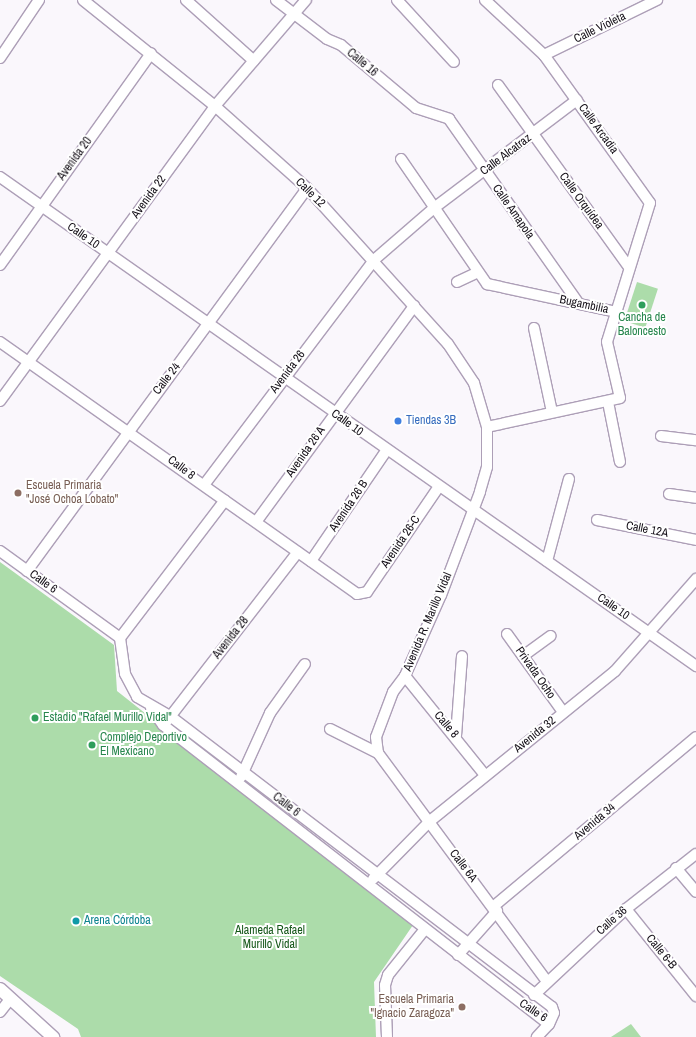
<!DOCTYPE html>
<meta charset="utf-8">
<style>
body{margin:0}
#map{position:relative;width:696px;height:1037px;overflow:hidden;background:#faf7fc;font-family:"Archivo Narrow",sans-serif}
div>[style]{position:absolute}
.green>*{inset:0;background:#acdcaa;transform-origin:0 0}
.roads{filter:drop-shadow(1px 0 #ad9fb7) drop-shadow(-1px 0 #ad9fb7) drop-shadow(0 1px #ad9fb7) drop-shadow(0 -1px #ad9fb7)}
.minor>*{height:10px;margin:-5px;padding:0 5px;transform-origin:5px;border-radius:5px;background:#fff}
.tertiary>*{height:12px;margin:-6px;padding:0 6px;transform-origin:6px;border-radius:6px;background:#fff}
.dots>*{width:11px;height:11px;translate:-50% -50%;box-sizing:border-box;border:2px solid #fff;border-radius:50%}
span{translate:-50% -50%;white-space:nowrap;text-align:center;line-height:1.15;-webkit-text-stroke:4px #fff;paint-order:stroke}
.street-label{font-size:12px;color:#151018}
.leisure-label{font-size:12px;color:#27864d}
.left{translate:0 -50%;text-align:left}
.shop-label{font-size:12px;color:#366cbe}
.education-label{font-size:12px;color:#785e54}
.right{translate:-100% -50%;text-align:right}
.culture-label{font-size:12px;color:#0d838f}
.park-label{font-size:12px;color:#155719}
</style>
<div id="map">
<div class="green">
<i style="left:637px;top:282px;width:22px;height:41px;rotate:18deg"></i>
<i style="clip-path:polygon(0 562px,114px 645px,117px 691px,413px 925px,374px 982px,376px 1037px,81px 1037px,78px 1029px,0 976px)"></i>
<i style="clip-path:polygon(631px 1024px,641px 1037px,611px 1037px)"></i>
</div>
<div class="roads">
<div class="minor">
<i style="left:83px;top:0;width:169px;rotate:38.8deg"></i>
<i style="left:215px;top:106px;width:123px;rotate:41.7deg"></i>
<i style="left:307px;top:188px;width:210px;rotate:47.9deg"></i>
<i style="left:448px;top:344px;width:47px;rotate:56.3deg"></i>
<i style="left:474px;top:383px;width:46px;rotate:73.5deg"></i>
<i style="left:487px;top:427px;width:40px;rotate:90deg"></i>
<i style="left:487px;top:467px;width:26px;rotate:106deg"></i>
<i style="left:480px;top:492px;width:110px;rotate:110.7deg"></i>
<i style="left:441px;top:595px;width:89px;rotate:114deg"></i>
<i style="left:405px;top:676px;width:20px;rotate:127deg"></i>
<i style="left:393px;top:692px;width:48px;rotate:110.7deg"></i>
<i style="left:376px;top:737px;width:16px;rotate:83deg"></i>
<i style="left:186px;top:0;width:91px;rotate:41.9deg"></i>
<i style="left:276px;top:0;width:64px;rotate:37.4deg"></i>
<i style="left:327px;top:39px;width:15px;rotate:23deg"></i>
<i style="left:341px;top:45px;width:98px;rotate:40deg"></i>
<i style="left:416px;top:108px;width:35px;rotate:18deg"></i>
<i style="left:449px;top:119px;width:226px;rotate:54.9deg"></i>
<i style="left:397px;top:0;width:84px;rotate:47.4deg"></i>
<i style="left:485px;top:0;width:81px;rotate:43deg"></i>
<i style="left:544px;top:55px;width:182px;rotate:54.4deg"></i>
<i style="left:650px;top:203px;width:145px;rotate:107.2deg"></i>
<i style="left:607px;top:342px;width:57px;rotate:76.9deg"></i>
<i style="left:620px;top:398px;width:136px;rotate:167.7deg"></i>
<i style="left:544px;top:55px;width:126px;rotate:-26deg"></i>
<i style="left:0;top:58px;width:70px;rotate:-56.1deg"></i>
<i style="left:498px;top:85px;width:224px;rotate:54.3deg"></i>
<i style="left:401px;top:159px;width:152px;rotate:55.5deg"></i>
<i style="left:487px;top:284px;width:132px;rotate:12.2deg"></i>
<i style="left:0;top:177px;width:851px;rotate:35.09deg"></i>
<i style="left:0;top:265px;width:260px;rotate:-54.5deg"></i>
<i style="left:457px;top:282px;width:23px;rotate:-25deg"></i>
<i style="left:534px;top:328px;width:86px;rotate:77.9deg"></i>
<i style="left:0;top:342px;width:437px;rotate:35.2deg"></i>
<i style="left:357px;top:594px;width:10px;rotate:-11deg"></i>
<i style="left:367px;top:592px;width:126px;rotate:-55.7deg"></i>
<i style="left:0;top:401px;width:365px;rotate:-53.9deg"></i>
<i style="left:215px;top:106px;width:140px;rotate:-49.4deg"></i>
<i style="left:608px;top:402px;width:61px;rotate:78.7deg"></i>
<i style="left:661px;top:436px;width:35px;rotate:7deg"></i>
<i style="left:204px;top:485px;width:282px;rotate:-52.9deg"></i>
<i style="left:374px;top:260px;width:79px;rotate:-40.9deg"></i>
<i style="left:434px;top:208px;width:179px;rotate:-37.1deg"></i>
<i style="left:669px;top:494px;width:27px;rotate:8deg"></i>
<i style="left:597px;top:520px;width:101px;rotate:11.4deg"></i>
<i style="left:256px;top:522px;width:268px;rotate:-53.8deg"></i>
<i style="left:0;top:551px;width:148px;rotate:35.9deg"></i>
<i style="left:120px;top:638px;width:36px;rotate:82deg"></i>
<i style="left:125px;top:674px;width:26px;rotate:62deg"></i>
<i style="left:137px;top:697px;width:38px;rotate:30deg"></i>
<i style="left:170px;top:716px;width:480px;rotate:37.3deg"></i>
<i style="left:552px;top:1007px;width:6px;rotate:72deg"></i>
<i style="left:554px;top:1013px;width:12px;rotate:114deg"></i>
<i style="left:549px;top:1024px;width:18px;rotate:133deg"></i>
<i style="left:311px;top:561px;width:133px;rotate:-55.7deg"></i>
<i style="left:547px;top:561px;width:85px;rotate:-75deg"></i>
<i style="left:27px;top:571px;width:474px;rotate:-53.8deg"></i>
<i style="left:507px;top:634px;width:96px;rotate:54.3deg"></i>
<i style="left:120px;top:638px;width:173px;rotate:-52.7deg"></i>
<i style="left:523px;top:656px;width:34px;rotate:-36deg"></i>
<i style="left:405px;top:676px;width:127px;rotate:51.1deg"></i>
<i style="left:151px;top:708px;width:21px;rotate:55deg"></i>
<i style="left:163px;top:725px;width:488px;rotate:37.8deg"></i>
<i style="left:166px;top:722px;width:215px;rotate:-52.2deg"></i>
<i style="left:330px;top:729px;width:54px;rotate:26.6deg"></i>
<i style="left:378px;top:753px;width:282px;rotate:53.5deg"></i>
<i style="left:456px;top:736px;width:80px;rotate:-85.7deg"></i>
<i style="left:241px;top:777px;width:70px;rotate:-65.6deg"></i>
<i style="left:270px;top:713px;width:60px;rotate:-54.5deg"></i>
<i style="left:676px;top:868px;width:31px;rotate:50deg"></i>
<i style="left:373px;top:879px;width:81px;rotate:-45.5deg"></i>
<i style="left:430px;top:821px;width:238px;rotate:-39deg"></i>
<i style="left:615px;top:671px;width:123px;rotate:-48.6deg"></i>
<i style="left:494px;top:906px;width:263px;rotate:-39.9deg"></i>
<i style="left:626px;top:909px;width:112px;rotate:51.2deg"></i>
<i style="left:458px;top:955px;width:59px;rotate:-48.4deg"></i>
<i style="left:534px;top:995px;width:126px;rotate:-43.1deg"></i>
<i style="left:626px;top:909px;width:89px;rotate:-38.2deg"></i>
<i style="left:0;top:1012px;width:16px;rotate:-52deg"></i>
<i style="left:387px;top:1037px;width:52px;rotate:-92.2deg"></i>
<i style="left:385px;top:985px;width:10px;rotate:-73deg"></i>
<i style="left:388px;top:975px;width:59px;rotate:-51.2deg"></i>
</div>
<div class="tertiary">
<i style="left:0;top:989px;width:72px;rotate:42.2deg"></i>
</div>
</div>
<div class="dots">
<i style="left:642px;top:305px;background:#2e9e5b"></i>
<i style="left:398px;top:421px;background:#3f7fe0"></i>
<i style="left:18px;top:493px;background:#8d6e63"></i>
<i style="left:35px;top:718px;background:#2e9e5b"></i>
<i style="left:92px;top:745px;background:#2e9e5b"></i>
<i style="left:76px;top:921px;background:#0f9aa8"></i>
<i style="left:462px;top:1007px;background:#8d6e63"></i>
</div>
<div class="street-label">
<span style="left:600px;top:28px;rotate:-26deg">Calle Violeta</span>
<span style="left:362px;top:63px;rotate:40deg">Calle 16</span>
<span style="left:598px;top:129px;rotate:54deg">Calle Arcadia</span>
<span style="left:506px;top:155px;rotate:-37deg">Calle Alcatraz</span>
<span style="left:75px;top:159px;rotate:-54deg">Avenida 20</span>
<span style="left:310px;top:193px;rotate:45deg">Calle 12</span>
<span style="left:149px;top:197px;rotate:-54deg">Avenida 22</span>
<span style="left:581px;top:201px;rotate:54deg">Calle Orquídea</span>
<span style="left:513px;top:212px;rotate:55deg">Calle Amapola</span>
<span style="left:83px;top:236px;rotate:35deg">Calle 10</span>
<span style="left:584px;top:305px;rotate:12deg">Bugambilia</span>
<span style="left:288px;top:372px;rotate:-53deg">Avenida 26</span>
<span style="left:167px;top:379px;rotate:-52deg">Calle 24</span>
<span style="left:347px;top:423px;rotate:36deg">Calle 10</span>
<span style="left:306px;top:452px;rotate:-55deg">Avenida 26 A</span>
<span style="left:181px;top:468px;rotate:37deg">Calle 8</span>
<span style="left:349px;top:506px;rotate:-56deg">Avenida 26 B</span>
<span style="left:647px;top:530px;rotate:11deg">Calle 12A</span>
<span style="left:401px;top:542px;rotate:-56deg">Avenida 26-C</span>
<span style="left:43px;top:582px;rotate:36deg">Calle 6</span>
<span style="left:613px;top:607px;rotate:35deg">Calle 10</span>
<span style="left:428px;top:622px;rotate:-67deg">Avenida R. Marillo Vidal</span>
<span style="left:231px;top:638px;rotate:-52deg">Avenida 28</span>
<span style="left:535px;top:673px;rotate:55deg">Privada Ocho</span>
<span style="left:446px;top:725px;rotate:50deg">Calle 8</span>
<span style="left:535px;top:735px;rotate:-39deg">Avenida 32</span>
<span style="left:286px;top:805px;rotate:38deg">Calle 6</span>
<span style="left:595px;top:822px;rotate:-40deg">Avenida 34</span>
<span style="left:463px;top:866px;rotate:53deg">Calle 6A</span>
<span style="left:612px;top:921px;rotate:-41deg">Calle 36</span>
<span style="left:661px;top:952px;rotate:51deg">Calle 6-B</span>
<span style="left:533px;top:1011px;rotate:34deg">Calle 6</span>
</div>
<div class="leisure-label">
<span style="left:642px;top:325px">Cancha de<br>Baloncesto</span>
<span class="left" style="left:43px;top:718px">Estadio "Rafael Murillo Vidal"</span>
<span class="left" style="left:100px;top:745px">Complejo Deportivo<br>El Mexicano</span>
</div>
<div class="shop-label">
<span class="left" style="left:406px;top:421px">Tiendas 3B</span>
</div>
<div class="education-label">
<span class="left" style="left:26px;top:493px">Escuela Primaria<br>"José Ochoa Lobato"</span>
<span class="right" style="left:454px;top:1007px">Escuela Primaria<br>"Ignacio Zaragoza"</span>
</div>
<div class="culture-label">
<span class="left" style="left:84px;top:921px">Arena Córdoba</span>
</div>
<div class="park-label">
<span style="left:270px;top:938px">Alameda Rafael<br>Murillo Vidal</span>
</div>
</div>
